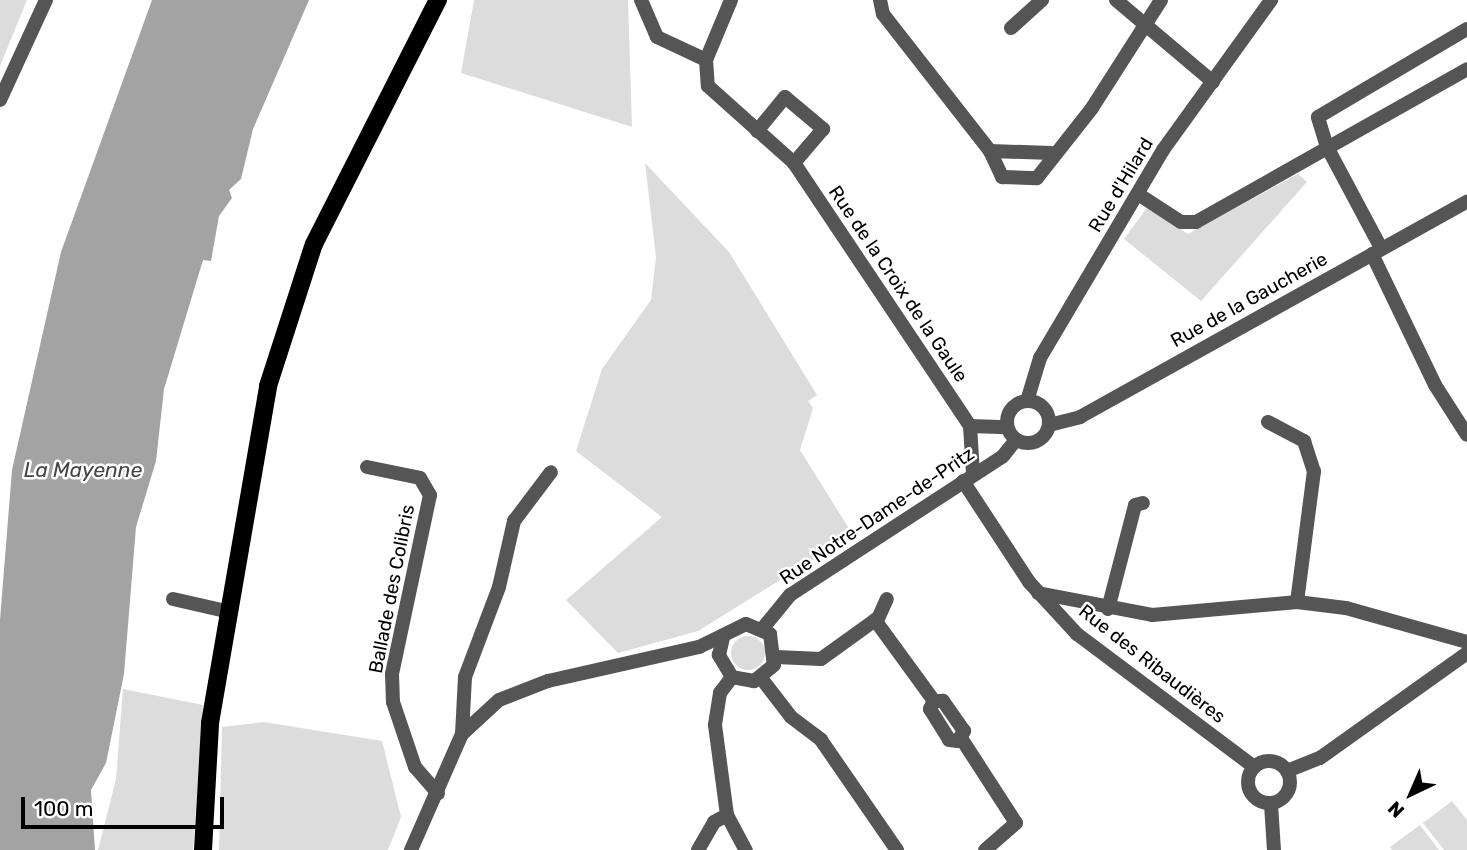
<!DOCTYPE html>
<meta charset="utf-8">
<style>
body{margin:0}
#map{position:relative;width:1467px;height:850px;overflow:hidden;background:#fff;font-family:Rubik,sans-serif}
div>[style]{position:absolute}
.green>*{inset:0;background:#dcdcdc}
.round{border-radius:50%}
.water>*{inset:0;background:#a3a3a3}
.minor>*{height:14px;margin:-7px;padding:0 7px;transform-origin:7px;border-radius:7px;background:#555}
.minor>.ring{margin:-7px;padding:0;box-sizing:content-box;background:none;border:14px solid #555;border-radius:50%}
.major>*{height:18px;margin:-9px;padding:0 9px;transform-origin:9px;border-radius:9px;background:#000}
span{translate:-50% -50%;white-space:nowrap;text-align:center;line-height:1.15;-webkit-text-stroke:5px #fff;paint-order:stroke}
.street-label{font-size:19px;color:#000}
.water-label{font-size:21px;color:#444;font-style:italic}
.north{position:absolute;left:1376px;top:759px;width:70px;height:70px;-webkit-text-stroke:5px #fff;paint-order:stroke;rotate:224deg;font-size:19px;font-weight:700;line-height:28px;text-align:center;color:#000}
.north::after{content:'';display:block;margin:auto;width:24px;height:32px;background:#000;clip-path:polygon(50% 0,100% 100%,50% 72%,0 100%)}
.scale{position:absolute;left:21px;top:797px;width:203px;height:32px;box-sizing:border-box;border:4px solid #000;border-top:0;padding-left:9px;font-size:21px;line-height:24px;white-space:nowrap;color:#000;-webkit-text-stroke:5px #fff;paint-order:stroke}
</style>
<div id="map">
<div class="green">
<i style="clip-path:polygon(0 0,27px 0,0 66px)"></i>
<i style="clip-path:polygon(474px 0,628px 0,632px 127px,461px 73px)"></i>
<i style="clip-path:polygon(645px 163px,729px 252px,817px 395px,808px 401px,813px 408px,800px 450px,853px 535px,698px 631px,618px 653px,566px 600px,662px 517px,576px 451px,602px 369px,651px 300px,656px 257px)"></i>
<i style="clip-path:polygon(1298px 174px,1307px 182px,1201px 301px,1124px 239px,1147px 208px,1188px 234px)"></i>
<i class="round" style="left:731px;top:636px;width:34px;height:34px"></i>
<i style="clip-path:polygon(123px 689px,203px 705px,193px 850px,98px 850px,116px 779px)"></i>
<i style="clip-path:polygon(264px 722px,382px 741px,401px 817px,388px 850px,219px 850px,222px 727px)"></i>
<i style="clip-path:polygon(1452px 801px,1467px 820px,1467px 850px,1444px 850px,1423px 823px)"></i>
<i style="clip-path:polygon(1420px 825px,1439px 850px,1392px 850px,1390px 847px)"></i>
</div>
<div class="water">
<i style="clip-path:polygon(152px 0,309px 0,253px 129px,241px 179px,229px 190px,232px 198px,219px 216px,211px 261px,203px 260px,164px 389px,156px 461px,136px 527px,124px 674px,106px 763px,91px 790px,95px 850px,0 850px,0 620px,12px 470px,61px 252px)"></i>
</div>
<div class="minor">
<i style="left:641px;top:0;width:40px;rotate:66.6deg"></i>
<i style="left:657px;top:37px;width:54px;rotate:25.1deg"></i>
<i style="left:731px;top:0;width:65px;rotate:112.6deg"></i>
<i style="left:706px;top:60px;width:26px;rotate:86deg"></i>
<i style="left:708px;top:86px;width:115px;rotate:41.8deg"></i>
<i style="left:794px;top:163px;width:316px;rotate:56.2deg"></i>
<i style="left:970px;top:426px;width:48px;rotate:86.4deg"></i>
<i style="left:880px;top:0;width:14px;rotate:78deg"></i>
<i style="left:883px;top:14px;width:174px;rotate:52deg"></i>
<i style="left:1116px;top:0;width:127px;rotate:40.2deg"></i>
<i style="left:1011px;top:28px;width:42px;rotate:-42.1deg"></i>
<i style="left:0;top:100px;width:110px;rotate:-65.3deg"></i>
<i style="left:757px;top:131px;width:44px;rotate:-50.5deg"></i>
<i style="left:785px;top:97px;width:50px;rotate:40.1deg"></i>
<i style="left:823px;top:129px;width:45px;rotate:130.5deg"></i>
<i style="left:1051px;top:153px;width:61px;rotate:-178.1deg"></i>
<i style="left:990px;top:151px;width:29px;rotate:65deg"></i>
<i style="left:1002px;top:177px;width:35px;rotate:2deg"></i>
<i style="left:1037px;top:178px;width:89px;rotate:-51.8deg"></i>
<i style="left:1092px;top:108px;width:128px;rotate:-57.4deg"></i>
<i style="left:1138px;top:194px;width:51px;rotate:33.1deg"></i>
<i style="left:1181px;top:222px;width:15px"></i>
<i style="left:1196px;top:222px;width:311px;rotate:-29.4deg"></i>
<i style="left:1381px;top:248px;width:115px;rotate:-118.1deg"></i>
<i style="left:1327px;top:147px;width:31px;rotate:-107deg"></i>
<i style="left:1318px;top:117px;width:173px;rotate:-30.6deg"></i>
<i style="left:1372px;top:254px;width:145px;rotate:64.3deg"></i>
<i style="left:1435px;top:385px;width:59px;rotate:57.4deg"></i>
<i class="ring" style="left:1007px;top:401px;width:28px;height:28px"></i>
<i style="left:1027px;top:401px;width:45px;rotate:-73.2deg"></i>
<i style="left:1040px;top:358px;width:242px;rotate:-59.4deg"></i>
<i style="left:1163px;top:150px;width:185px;rotate:-54.2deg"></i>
<i style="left:1268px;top:422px;width:41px;rotate:27.8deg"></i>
<i style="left:1304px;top:441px;width:32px;rotate:72deg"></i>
<i style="left:1314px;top:471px;width:132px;rotate:97.4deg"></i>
<i style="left:1049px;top:425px;width:32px;rotate:-14deg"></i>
<i style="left:1080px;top:417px;width:443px;rotate:-29.1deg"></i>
<i style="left:970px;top:426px;width:37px;rotate:2deg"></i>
<i style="left:367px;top:467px;width:54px;rotate:11.7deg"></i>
<i style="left:420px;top:478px;width:20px;rotate:60deg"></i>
<i style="left:430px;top:495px;width:183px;rotate:102deg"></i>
<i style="left:392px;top:674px;width:28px;rotate:88deg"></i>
<i style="left:393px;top:702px;width:69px;rotate:71.3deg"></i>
<i style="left:415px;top:767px;width:35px;rotate:49deg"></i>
<i style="left:963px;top:481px;width:121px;rotate:56.8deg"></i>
<i style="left:1029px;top:582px;width:71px;rotate:47.3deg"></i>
<i style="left:1077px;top:634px;width:221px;rotate:36.9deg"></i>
<i style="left:1038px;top:593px;width:116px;rotate:10.9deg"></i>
<i style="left:1152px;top:615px;width:146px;rotate:-5.1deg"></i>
<i style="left:1297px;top:602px;width:49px;rotate:7deg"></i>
<i style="left:1346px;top:608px;width:126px;rotate:15.7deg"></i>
<i style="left:173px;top:599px;width:58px;rotate:12.8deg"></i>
<i style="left:1108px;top:609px;width:107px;rotate:-75.4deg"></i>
<i style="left:1135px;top:505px;width:8px;rotate:-14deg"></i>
<i style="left:877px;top:621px;width:24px;rotate:-66deg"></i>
<i style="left:763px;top:628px;width:43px;rotate:-50.7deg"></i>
<i style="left:790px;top:595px;width:254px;rotate:-33.1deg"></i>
<i style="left:1003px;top:456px;width:21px;rotate:-51deg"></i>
<i style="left:776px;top:657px;width:45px;rotate:2.5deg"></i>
<i style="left:821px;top:659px;width:67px;rotate:-35.8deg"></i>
<i style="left:875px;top:620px;width:100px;rotate:53.9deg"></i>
<i style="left:934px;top:701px;width:9px;rotate:117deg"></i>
<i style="left:930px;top:709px;width:36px;rotate:58deg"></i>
<i style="left:949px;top:740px;width:9px;rotate:6deg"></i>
<i style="left:958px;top:741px;width:12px;rotate:-59deg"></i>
<i style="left:964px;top:731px;width:37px;rotate:-125deg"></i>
<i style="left:943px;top:701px;width:9px;rotate:180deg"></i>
<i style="left:732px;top:677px;width:20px;rotate:127deg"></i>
<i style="left:720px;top:693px;width:32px;rotate:99deg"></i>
<i style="left:715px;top:725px;width:91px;rotate:82.4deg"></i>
<i style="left:727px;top:815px;width:40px;rotate:62deg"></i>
<i style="left:761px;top:678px;width:49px;rotate:52.4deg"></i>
<i style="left:791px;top:717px;width:38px;rotate:37deg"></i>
<i style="left:821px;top:740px;width:134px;rotate:55.4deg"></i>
<i style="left:462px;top:734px;width:57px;rotate:-87deg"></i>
<i style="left:465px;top:677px;width:96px;rotate:-69.3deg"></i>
<i style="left:499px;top:587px;width:68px;rotate:-77.2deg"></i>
<i style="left:514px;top:521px;width:61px;rotate:-52.9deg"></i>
<i style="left:961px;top:738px;width:101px;rotate:57.1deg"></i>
<i style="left:1016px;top:823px;width:41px;rotate:138.9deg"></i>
<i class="ring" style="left:1248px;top:761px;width:28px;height:28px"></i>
<i style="left:1287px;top:771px;width:35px;rotate:-22deg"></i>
<i style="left:1320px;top:758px;width:181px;rotate:-35.5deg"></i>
<i style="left:1271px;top:804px;width:46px;rotate:86.3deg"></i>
<i style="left:411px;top:850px;width:127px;rotate:-66.3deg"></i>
<i style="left:462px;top:734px;width:50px;rotate:-42.6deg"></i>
<i style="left:499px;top:700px;width:53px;rotate:-21.2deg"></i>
<i style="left:548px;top:681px;width:155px;rotate:-12.7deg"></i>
<i style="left:699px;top:647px;width:52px;rotate:-26.1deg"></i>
<i style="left:746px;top:624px;width:26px;rotate:23deg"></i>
<i style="left:770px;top:634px;width:31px;rotate:83deg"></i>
<i style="left:774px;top:665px;width:26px;rotate:141deg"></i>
<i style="left:754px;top:681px;width:22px;rotate:-170deg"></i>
<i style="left:732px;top:677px;width:26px;rotate:-121deg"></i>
<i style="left:719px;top:655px;width:18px;rotate:-77deg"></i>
<i style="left:698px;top:850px;width:32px;rotate:-60deg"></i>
<i style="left:714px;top:822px;width:15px;rotate:-28deg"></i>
</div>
<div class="major">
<i style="left:203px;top:850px;width:127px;rotate:-86.8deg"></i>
<i style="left:210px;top:723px;width:342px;rotate:-80.2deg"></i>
<i style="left:268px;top:386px;width:149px;rotate:-72.1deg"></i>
<i style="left:314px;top:244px;width:274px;rotate:-63.1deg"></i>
</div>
<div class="street-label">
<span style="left:1121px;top:185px;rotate:-59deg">Rue d'Hilard</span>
<span style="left:898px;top:284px;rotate:56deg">Rue de la Croix de la Gaule</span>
<span style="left:1249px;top:300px;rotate:-29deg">Rue de la Gaucherie</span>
<span style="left:877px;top:516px;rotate:-34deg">Rue Notre-Dame-de-Pritz</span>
<span style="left:392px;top:589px;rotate:-79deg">Ballade des Colibris</span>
<span style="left:1152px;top:664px;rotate:38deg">Rue des Ribaudières</span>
</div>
<div class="water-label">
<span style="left:83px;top:470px">La Mayenne</span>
</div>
<div class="north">N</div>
<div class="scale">100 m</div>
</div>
